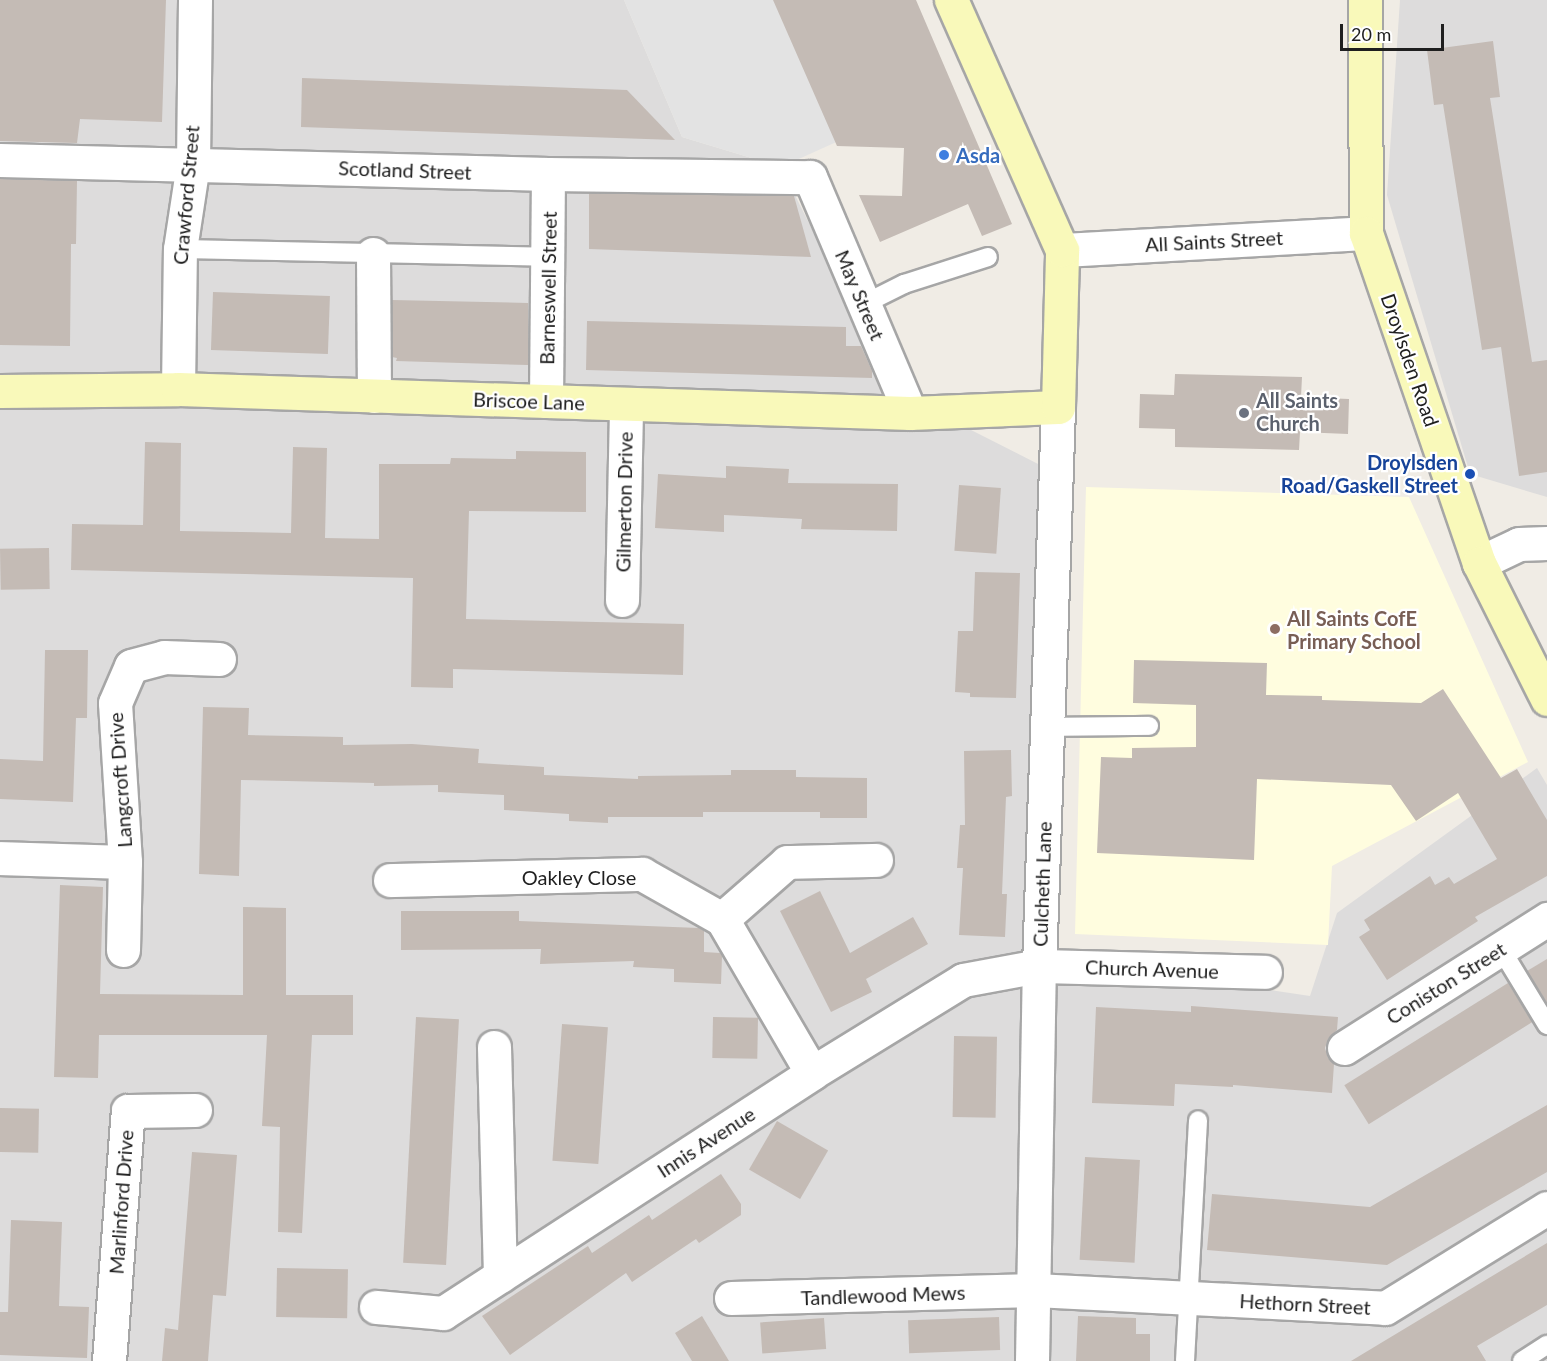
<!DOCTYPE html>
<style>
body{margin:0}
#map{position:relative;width:1547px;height:1361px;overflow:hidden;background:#f0ece5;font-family:Lato,sans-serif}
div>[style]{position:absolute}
.residential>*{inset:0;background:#dddcdc}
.education>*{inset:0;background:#fffddf}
.parking>*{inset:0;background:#e3e3e3}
.building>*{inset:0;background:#c4bbb5;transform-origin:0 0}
.roads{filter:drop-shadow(2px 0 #a6a6a6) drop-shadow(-2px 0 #a6a6a6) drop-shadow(0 2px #a6a6a6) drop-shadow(0 -2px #a6a6a6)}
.lane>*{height:18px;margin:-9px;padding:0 9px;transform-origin:9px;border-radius:9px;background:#fff}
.street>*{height:33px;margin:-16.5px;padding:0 16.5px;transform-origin:16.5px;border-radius:16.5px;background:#fff}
.secondary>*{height:33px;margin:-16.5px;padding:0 16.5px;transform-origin:16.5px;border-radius:16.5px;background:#f9f9ba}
.dots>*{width:16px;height:16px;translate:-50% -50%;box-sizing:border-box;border:3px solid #fff;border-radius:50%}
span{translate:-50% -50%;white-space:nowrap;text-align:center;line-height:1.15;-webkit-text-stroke:4.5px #fff;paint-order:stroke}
.shop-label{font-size:20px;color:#366cbe;font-weight:700}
.left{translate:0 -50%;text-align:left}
.street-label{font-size:20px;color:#1f1f1f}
.worship-label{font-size:20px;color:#5b616d;font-weight:700}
.transit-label{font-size:20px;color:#164399;font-weight:700}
.right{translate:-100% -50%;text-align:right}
.education-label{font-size:20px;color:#785e54;font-weight:700}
.scale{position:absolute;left:1340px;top:24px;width:104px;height:27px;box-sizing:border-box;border:3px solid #1f1f1f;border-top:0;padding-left:8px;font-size:18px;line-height:21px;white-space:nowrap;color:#1f1f1f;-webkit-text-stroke:4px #fff;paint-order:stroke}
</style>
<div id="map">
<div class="residential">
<i style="clip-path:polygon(0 0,624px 0,682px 137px,781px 167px,892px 390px,1042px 466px,1054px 957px,1310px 996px,1337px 913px,1537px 768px,1547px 785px,1547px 1361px,0 1361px)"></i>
<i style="clip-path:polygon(1400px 0,1547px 0,1547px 497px,1470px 474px,1387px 195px)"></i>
</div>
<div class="education">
<i style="clip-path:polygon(1086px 487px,1409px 497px,1528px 762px,1332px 866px,1328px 945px,1075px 934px)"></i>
</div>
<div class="parking">
<i style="clip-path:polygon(624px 0,785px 0,843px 139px,781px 167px,682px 137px)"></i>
</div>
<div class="building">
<i style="clip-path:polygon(0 0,166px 0,162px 122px,80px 119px,77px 143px,0 141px)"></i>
<i style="clip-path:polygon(773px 0,916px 0,1012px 224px,982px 236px,968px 204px,880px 242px,859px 195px,902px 196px,904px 148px,837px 146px)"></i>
<i style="clip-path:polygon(1493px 41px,1500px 97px,1490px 98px,1532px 362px,1547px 360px,1547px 472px,1519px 476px,1501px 347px,1482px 350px,1443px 104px,1434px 105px,1427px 50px)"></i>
<i style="clip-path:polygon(302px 78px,627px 90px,675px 140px,301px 127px)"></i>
<i style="clip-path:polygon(0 179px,77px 181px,76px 244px,71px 244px,70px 346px,0 345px)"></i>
<i style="clip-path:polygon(589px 193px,794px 196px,811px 257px,589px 249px)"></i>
<i style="left:213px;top:292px;width:117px;height:58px;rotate:2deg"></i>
<i style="clip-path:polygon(392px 300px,528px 303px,528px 365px,396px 361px,397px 358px,392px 357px)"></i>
<i style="clip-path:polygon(587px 321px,846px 327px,846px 346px,861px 346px,872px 371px,872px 378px,586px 370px)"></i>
<i style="clip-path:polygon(1175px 374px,1302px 377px,1301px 397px,1349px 399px,1348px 434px,1300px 432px,1299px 450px,1175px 447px,1175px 429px,1139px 428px,1140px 394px,1174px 395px)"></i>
<i style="clip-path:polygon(145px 442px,181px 443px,180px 531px,291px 533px,293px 447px,327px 448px,325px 538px,379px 539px,379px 464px,450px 464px,451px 458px,516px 459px,516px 451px,586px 452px,586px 512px,469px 511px,466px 619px,684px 624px,683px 675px,453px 669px,453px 688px,411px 687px,413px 578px,71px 570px,72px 524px,143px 525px)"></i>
<i style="clip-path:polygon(726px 466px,789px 469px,788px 483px,898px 484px,897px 531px,801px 529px,802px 519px,724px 515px,724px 532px,655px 528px,658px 474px,726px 478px)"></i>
<i style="left:959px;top:485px;width:42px;height:66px;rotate:4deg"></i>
<i style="left:49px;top:548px;width:41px;height:49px;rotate:89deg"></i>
<i style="clip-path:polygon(975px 572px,1020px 573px,1016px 698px,970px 697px,970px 693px,955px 692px,958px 631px,973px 631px)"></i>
<i style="clip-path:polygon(45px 650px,88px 650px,87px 718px,76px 718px,73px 802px,0 799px,0 759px,43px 761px)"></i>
<i style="clip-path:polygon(1134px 660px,1267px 663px,1266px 695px,1322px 696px,1322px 700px,1421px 703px,1443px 689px,1501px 778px,1517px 769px,1547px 820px,1547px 876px,1475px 917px,1478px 921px,1387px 980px,1359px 937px,1370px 930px,1364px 920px,1430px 876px,1435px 885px,1449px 877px,1454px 884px,1497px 859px,1458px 793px,1416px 821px,1391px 785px,1257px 779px,1254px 860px,1097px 853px,1101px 757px,1132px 758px,1132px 748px,1196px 747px,1196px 705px,1133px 703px)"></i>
<i style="clip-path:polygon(203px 707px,249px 708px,248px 735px,343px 737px,343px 745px,412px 744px,479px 749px,478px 763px,544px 767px,544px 775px,638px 779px,638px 776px,731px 775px,731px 770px,796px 770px,796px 777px,867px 778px,867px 818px,820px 818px,820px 812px,703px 812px,703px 817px,608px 817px,608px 823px,569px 821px,569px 814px,504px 810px,504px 795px,438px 792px,438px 785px,374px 786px,374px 783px,241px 780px,239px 876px,199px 874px)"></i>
<i style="clip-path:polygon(1011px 750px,1012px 796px,1006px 797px,1002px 894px,1007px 894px,1005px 937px,959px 935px,963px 868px,957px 868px,960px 825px,965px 825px,964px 751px)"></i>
<i style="clip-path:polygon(60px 885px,103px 887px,100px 994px,243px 995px,243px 907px,286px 908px,286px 995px,353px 995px,353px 1035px,312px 1035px,302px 1233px,278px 1232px,280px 1127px,262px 1126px,267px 1035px,99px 1035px,98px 1078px,54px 1077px)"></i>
<i style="clip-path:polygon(820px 891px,850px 953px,913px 917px,928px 944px,866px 979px,872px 992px,831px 1012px,780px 911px)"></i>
<i style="clip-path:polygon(401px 911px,519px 911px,519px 921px,699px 928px,704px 931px,704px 952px,720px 953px,722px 956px,721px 984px,674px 982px,674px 969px,633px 967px,634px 961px,540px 964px,541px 949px,401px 950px)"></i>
<i style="clip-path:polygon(1547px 959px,1547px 1003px,1527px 971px)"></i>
<i style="left:1508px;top:983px;width:46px;height:193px;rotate:58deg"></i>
<i style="clip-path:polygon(1191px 1006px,1338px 1017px,1337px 1030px,1328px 1039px,1325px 1048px,1328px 1058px,1334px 1064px,1332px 1093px,1233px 1085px,1233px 1087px,1175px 1084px,1174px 1106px,1092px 1103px,1096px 1007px,1191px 1012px)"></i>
<i style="left:416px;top:1017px;width:43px;height:246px;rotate:3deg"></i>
<i style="left:713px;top:1017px;width:45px;height:41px;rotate:1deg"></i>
<i style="left:562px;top:1024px;width:46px;height:137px;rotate:4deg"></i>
<i style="left:954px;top:1036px;width:43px;height:81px;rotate:1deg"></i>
<i style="clip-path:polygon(1547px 1105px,1547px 1172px,1387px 1265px,1207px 1250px,1212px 1194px,1370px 1207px)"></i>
<i style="left:0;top:1108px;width:39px;height:44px;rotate:1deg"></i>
<i style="left:777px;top:1121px;width:59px;height:56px;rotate:30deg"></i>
<i style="clip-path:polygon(192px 1152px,237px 1155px,226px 1296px,213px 1295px,208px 1361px,162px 1361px,165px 1328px,178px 1330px)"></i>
<i style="left:1085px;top:1157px;width:55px;height:103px;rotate:3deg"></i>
<i style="clip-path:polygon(721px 1174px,741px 1204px,741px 1215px,699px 1243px,696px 1239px,632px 1282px,626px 1273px,510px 1355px,482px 1316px,588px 1246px,592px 1253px,649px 1215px,652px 1220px)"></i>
<i style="clip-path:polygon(11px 1220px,62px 1222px,59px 1306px,89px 1307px,87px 1358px,0 1355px,0 1312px,8px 1312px)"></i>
<i style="clip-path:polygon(1547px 1243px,1547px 1305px,1477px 1346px,1486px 1361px,1351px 1361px)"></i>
<i style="left:277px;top:1268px;width:71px;height:49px;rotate:1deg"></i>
<i style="clip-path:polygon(702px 1316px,729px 1361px,692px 1361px,675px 1333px)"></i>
<i style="clip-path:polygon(1078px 1316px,1136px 1318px,1136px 1334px,1150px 1334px,1150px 1361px,1076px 1361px)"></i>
<i style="left:999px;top:1317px;width:33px;height:91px;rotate:88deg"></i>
<i style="left:824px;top:1318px;width:31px;height:64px;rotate:86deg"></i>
</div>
<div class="roads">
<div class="lane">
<i style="left:180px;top:249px;width:369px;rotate:1.2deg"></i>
<i style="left:864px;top:304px;width:45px;rotate:-26.6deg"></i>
<i style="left:904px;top:284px;width:88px;rotate:-17.8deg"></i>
<i style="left:1047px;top:727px;width:102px;rotate:-0.6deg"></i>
<i style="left:1501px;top:949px;width:89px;rotate:58.8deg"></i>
<i style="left:1185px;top:1361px;width:241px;rotate:-86.9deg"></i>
<i style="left:1522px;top:1361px;width:30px;rotate:-33deg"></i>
</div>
<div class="street">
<i style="left:0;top:160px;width:548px;rotate:1.46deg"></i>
<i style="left:548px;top:174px;width:262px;rotate:0.7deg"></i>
<i style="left:810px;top:177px;width:256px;rotate:67deg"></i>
<i style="left:1062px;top:250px;width:304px;rotate:-3.2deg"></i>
<i style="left:373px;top:254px;width:142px;rotate:89.6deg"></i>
<i style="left:178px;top:389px;width:140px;rotate:-89.2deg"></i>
<i style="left:180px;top:249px;width:86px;rotate:-81.3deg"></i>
<i style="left:193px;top:164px;width:164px;rotate:-89.3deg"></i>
<i style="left:546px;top:401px;width:227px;rotate:-89.5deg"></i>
<i style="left:1479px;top:563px;width:44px;rotate:-25.4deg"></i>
<i style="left:1519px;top:544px;width:28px;rotate:-2deg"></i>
<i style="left:622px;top:600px;width:196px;rotate:-88.8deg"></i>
<i style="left:0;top:858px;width:125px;rotate:1.8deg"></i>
<i style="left:125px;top:862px;width:159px;rotate:-93.6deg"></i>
<i style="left:115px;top:703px;width:40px;rotate:-66.6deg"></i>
<i style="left:131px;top:666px;width:34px;rotate:-15deg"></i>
<i style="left:164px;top:657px;width:55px;rotate:2.1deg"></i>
<i style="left:390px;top:880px;width:252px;rotate:-1.4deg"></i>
<i style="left:642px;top:874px;width:92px;rotate:29.4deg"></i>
<i style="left:722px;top:919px;width:178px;rotate:59.7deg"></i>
<i style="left:722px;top:919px;width:86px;rotate:-41.2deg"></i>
<i style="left:787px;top:862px;width:89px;rotate:-1.3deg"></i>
<i style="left:123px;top:950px;width:88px;rotate:-88.7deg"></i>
<i style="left:494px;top:1047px;width:229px;rotate:88.5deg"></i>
<i style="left:1344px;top:1048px;width:241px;rotate:-32.4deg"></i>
<i style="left:731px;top:1298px;width:304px;rotate:-1.5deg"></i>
<i style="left:1035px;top:1290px;width:350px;rotate:2.9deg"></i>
<i style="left:1385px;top:1308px;width:190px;rotate:-31.7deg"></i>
<i style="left:376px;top:1307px;width:67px;rotate:5.1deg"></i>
<i style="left:443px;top:1313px;width:440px;rotate:-33deg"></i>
<i style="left:812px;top:1073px;width:177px;rotate:-31.6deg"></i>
<i style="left:963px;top:980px;width:77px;rotate:-10.4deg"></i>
<i style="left:1039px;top:966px;width:226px;rotate:1.5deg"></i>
<i style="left:109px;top:1361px;width:251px;rotate:-85.7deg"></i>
<i style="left:128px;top:1111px;width:67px;rotate:-0.9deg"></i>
<i style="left:1032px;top:1361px;width:395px;rotate:-89deg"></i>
<i style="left:1039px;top:966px;width:559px;rotate:-88.05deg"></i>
</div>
<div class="secondary">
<i style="left:1365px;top:0;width:233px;rotate:89.8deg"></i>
<i style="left:1366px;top:233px;width:349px;rotate:71.1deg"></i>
<i style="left:1479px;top:563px;width:152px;rotate:63.4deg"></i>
<i style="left:0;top:391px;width:178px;rotate:-0.6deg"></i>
<i style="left:178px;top:389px;width:732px;rotate:1.88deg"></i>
<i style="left:910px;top:413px;width:148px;rotate:-2.3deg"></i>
<i style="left:1058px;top:407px;width:157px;rotate:-88.5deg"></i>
<i style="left:1062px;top:250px;width:274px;rotate:-113.9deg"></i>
</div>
</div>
<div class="dots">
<i style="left:944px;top:155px;background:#3f7fe0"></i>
<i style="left:1244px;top:413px;background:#6b7280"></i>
<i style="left:1470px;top:474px;background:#1a4fb4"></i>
<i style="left:1275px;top:629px;background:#8d6e63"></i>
</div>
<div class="shop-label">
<span class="left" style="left:956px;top:155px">Asda</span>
</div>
<div class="street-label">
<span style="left:405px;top:170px;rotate:2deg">Scotland Street</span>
<span style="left:186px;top:195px;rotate:-85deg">Crawford Street</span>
<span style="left:1214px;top:241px;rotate:-3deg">All Saints Street</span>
<span style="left:548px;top:288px;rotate:-89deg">Barneswell Street</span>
<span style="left:860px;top:295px;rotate:67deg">May Street</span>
<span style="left:1410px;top:360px;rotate:71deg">Droylsden Road</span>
<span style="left:529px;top:401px;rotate:2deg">Briscoe Lane</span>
<span style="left:624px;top:502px;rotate:-89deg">Gilmerton Drive</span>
<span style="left:120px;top:780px;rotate:-94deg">Langcroft Drive</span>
<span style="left:579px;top:877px">Oakley Close</span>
<span style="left:1042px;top:884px;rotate:-88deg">Culcheth Lane</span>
<span style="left:1152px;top:969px;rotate:2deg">Church Avenue</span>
<span style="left:1446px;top:983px;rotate:-32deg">Coniston Street</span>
<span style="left:706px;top:1142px;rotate:-33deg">Innis Avenue</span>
<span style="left:121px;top:1202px;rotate:-86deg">Marlinford Drive</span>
<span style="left:883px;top:1295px;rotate:-2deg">Tandlewood Mews</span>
<span style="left:1305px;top:1304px;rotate:3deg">Hethorn Street</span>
</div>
<div class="worship-label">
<span class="left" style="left:1256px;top:412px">All Saints<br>Church</span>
</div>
<div class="transit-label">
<span class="right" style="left:1458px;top:474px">Droylsden<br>Road/Gaskell Street</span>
</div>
<div class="education-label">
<span class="left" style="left:1287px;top:630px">All Saints CofE<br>Primary School</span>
</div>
<div class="scale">20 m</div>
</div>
